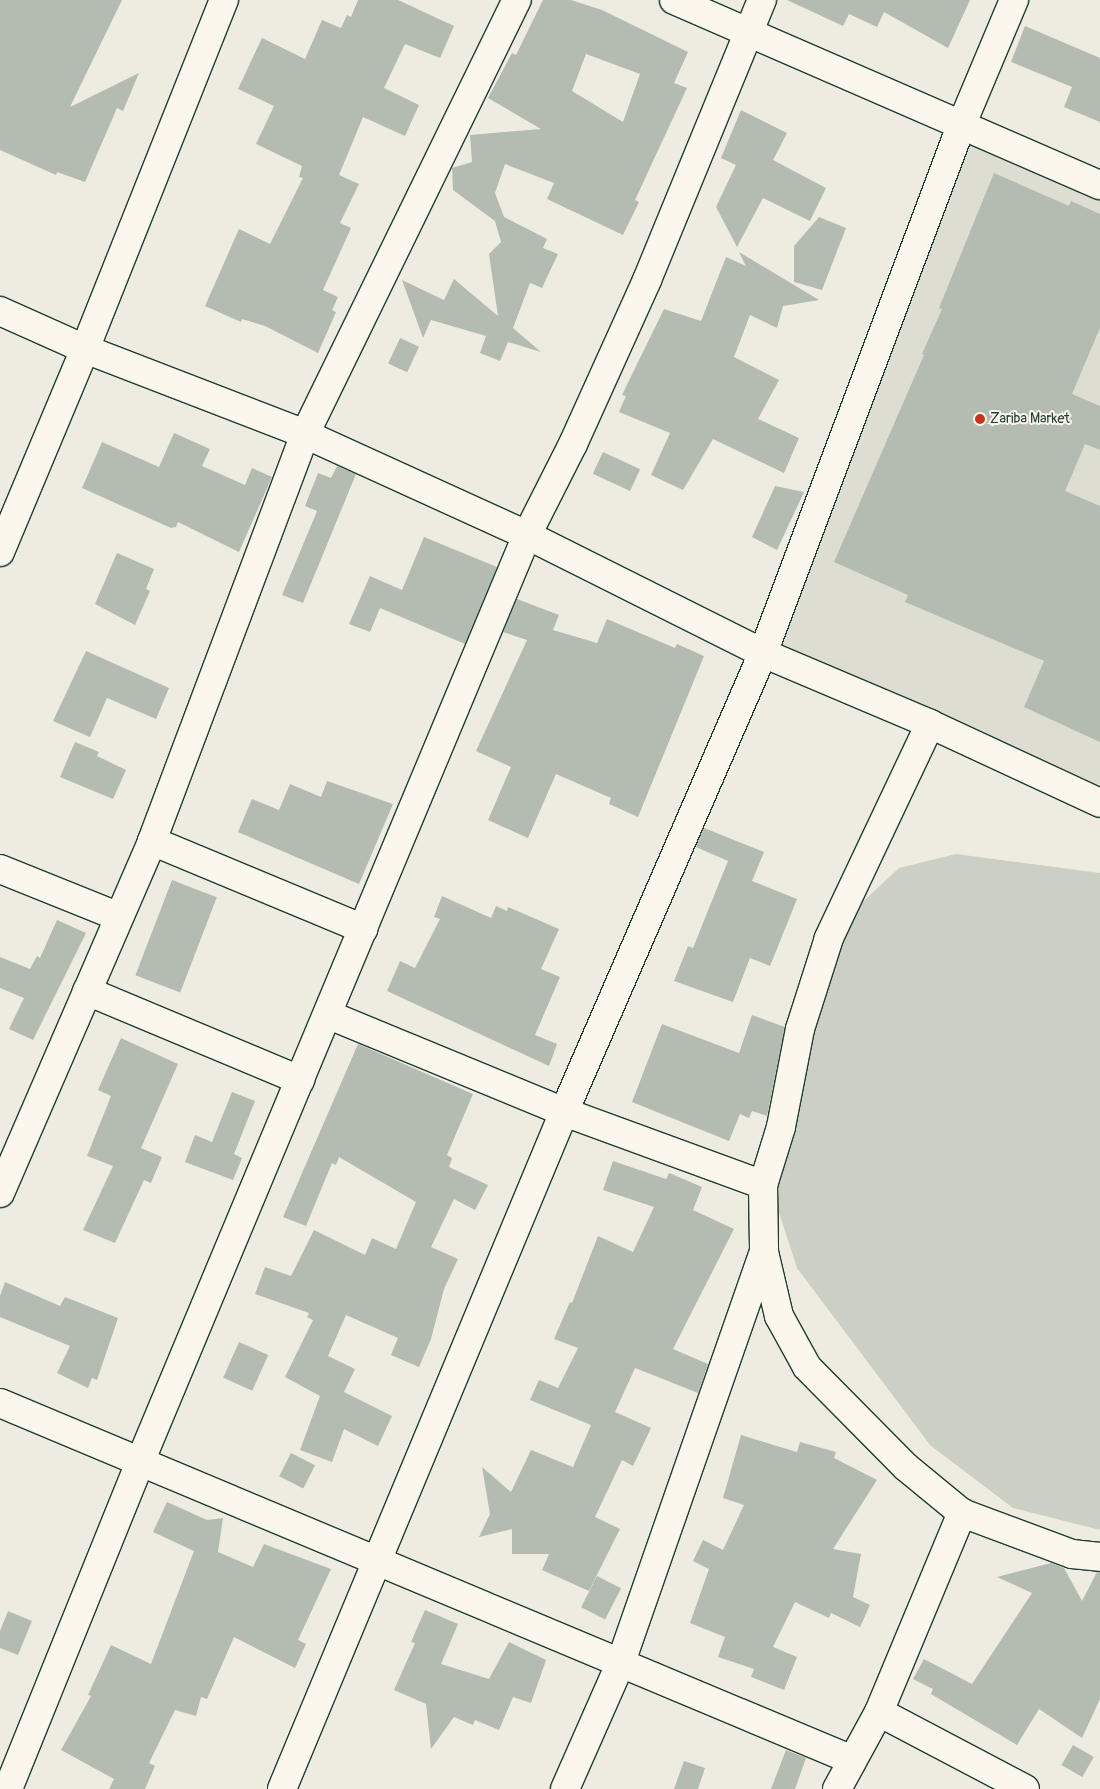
<!DOCTYPE html>
<style>
body{margin:0}
#map{position:relative;width:1100px;height:1789px;overflow:hidden;background:#eeece1;font-family:Pangolin,sans-serif}
div>[style]{position:absolute}
.built>*{inset:0;background:#ddddd2}
.green>*{inset:0;background:#cbcfc4}
.building>*{inset:0;background:#b4bbb0;transform-origin:0 0}
.roads{filter:drop-shadow(1px 0 #1f3d34) drop-shadow(-1px 0 #1f3d34) drop-shadow(0 1px #1f3d34) drop-shadow(0 -1px #1f3d34)}
.minor>*{height:28px;margin:-14px;padding:0 14px;transform-origin:14px;border-radius:14px;background:#fbf7ec}
.dots>*{width:14px;height:14px;translate:-50% -50%;box-sizing:border-box;border:2px solid #fbf7ec;border-radius:50%}
span{translate:-50% -50%;white-space:nowrap;text-align:center;line-height:1.15;-webkit-text-stroke:4px #fbf7ec;paint-order:stroke}
.poi-label{font-size:14px;color:#1f3d34}
.left{translate:0 -50%;text-align:left}
</style>
<div id="map">
<div class="built">
<i style="clip-path:polygon(967px 136px,1100px 193px,1100px 793px,774px 646px)"></i>
</div>
<div class="green">
<i style="clip-path:polygon(956px 854px,1100px 873px,1100px 1530px,1013px 1508px,930px 1445px,797px 1268px,774px 1197px,803px 1040px,853px 911px,899px 868px)"></i>
</div>
<div class="building">
<i style="clip-path:polygon(0 0,122px 0,70px 107px,139px 73px,123px 111px,117px 108px,85px 182px,57px 172px,56px 175px,0 150px)"></i>
<i style="clip-path:polygon(358px 0,398px 0,454px 26px,440px 58px,405px 44px,384px 88px,419px 105px,405px 136px,363px 117px,339px 175px,359px 184px,340px 223px,351px 228px,323px 290px,338px 297px,332px 310px,336px 312px,318px 353px,265px 326px,242px 319px,241px 322px,205px 306px,239px 229px,270px 244px,303px 178px,299px 177px,302px 166px,256px 144px,274px 106px,238px 89px,262px 38px,305px 59px,322px 20px,341px 28px,347px 15px,351px 17px)"></i>
<i style="clip-path:polygon(evenodd,543px 0,571px 0,602px 10px,688px 52px,674px 83px,687px 88px,635px 200px,639px 202px,623px 235px,547px 199px,554px 183px,505px 164px,495px 193px,504px 217px,547px 239px,543px 248px,558px 254px,542px 288px,530px 283px,513px 328px,541px 352px,508px 342px,500px 361px,480px 353px,486px 336px,431px 320px,423px 338px,402px 280px,444px 300px,454px 279px,498px 316px,489px 254px,501px 242px,495px 221px,453px 190px,452px 168px,472px 162px,470px 135px,541px 129px,488px 98px,512px 53px,516px 55px,543px 0,586px 54px,640px 74px,623px 122px,572px 91px,586px 54px)"></i>
<i style="clip-path:polygon(787px 0,970px 0,948px 48px,884px 12px,877px 27px,849px 14px,843px 26px)"></i>
<i style="clip-path:polygon(1025px 26px,1100px 58px,1100px 122px,1064px 107px,1072px 87px,1011px 62px)"></i>
<i style="clip-path:polygon(741px 110px,787px 133px,773px 160px,826px 188px,810px 221px,763px 198px,737px 247px,716px 207px,736px 165px,721px 158px)"></i>
<i style="clip-path:polygon(994px 173px,1069px 206px,1071px 201px,1100px 214px,1100px 328px,1072px 394px,1100px 406px,1100px 450px,1085px 444px,1065px 491px,1100px 506px,1100px 742px,1024px 707px,1044px 661px,905px 602px,908px 595px,834px 562px,924px 355px,922px 354px,942px 309px,939px 308px)"></i>
<i style="clip-path:polygon(819px 217px,846px 228px,822px 290px,794px 282px,794px 246px)"></i>
<i style="clip-path:polygon(739px 252px,819px 300px,783px 306px,777px 328px,750px 315px,734px 357px,779px 380px,758px 419px,799px 438px,784px 473px,713px 439px,683px 490px,651px 475px,670px 433px,619px 412px,626px 396px,622px 395px,664px 309px,701px 321px,726px 257px,746px 266px)"></i>
<i style="left:400px;top:338px;width:21px;height:28px;rotate:25deg"></i>
<i style="clip-path:polygon(174px 433px,210px 449px,202px 466px,245px 485px,252px 468px,272px 477px,239px 552px,178px 522px,176px 527px,171px 528px,82px 488px,102px 442px,159px 467px)"></i>
<i style="left:603px;top:452px;width:41px;height:24px;rotate:25deg"></i>
<i style="clip-path:polygon(337px 466px,356px 474px,303px 603px,282px 595px,317px 511px,305px 506px,318px 473px,331px 478px)"></i>
<i style="clip-path:polygon(775px 486px,804px 492px,777px 550px,752px 537px)"></i>
<i style="clip-path:polygon(424px 537px,497px 567px,465px 644px,380px 608px,370px 632px,349px 624px,370px 576px,402px 590px)"></i>
<i style="clip-path:polygon(117px 553px,154px 569px,146px 589px,150px 591px,135px 625px,95px 604px)"></i>
<i style="clip-path:polygon(517px 599px,559px 615px,553px 630px,597px 643px,607px 619px,675px 648px,677px 644px,704px 656px,638px 817px,609px 804px,611px 798px,556px 774px,528px 838px,488px 820px,511px 767px,476px 751px,527px 640px,503px 632px)"></i>
<i style="clip-path:polygon(86px 651px,169px 688px,156px 719px,107px 698px,90px 737px,53px 721px)"></i>
<i style="clip-path:polygon(75px 742px,99px 752px,97px 756px,126px 770px,113px 799px,60px 777px)"></i>
<i style="clip-path:polygon(327px 781px,393px 804px,359px 884px,238px 832px,252px 799px,279px 810px,290px 784px,321px 797px)"></i>
<i style="clip-path:polygon(704px 828px,764px 852px,752px 881px,797px 899px,770px 966px,750px 958px,733px 1002px,674px 981px,688px 946px,693px 948px,728px 861px,696px 847px)"></i>
<i style="left:172px;top:880px;width:48px;height:102px;rotate:21deg"></i>
<i style="clip-path:polygon(442px 896px,491px 918px,496px 906px,507px 911px,508px 907px,559px 929px,541px 969px,560px 977px,535px 1035px,557px 1044px,549px 1066px,387px 991px,400px 961px,415px 968px,440px 919px,434px 917px)"></i>
<i style="clip-path:polygon(57px 920px,86px 933px,33px 1040px,9px 1029px,24px 998px,0 988px,0 957px,30px 969px,37px 956px,40px 958px)"></i>
<i style="clip-path:polygon(752px 1015px,785px 1027px,767px 1116px,752px 1111px,749px 1118px,740px 1114px,729px 1141px,632px 1102px,662px 1024px,739px 1053px)"></i>
<i style="clip-path:polygon(121px 1038px,178px 1064px,141px 1148px,162px 1157px,151px 1183px,144px 1180px,115px 1243px,83px 1230px,113px 1166px,87px 1156px,111px 1096px,98px 1090px)"></i>
<i style="clip-path:polygon(358px 1044px,473px 1094px,447px 1155px,452px 1158px,449px 1167px,488px 1185px,475px 1210px,454px 1199px,431px 1247px,458px 1259px,444px 1289px,431px 1339px,419px 1367px,391px 1355px,398px 1338px,346px 1315px,328px 1356px,355px 1369px,344px 1392px,392px 1416px,378px 1446px,344px 1429px,332px 1462px,300px 1450px,320px 1396px,285px 1377px,313px 1320px,307px 1317px,309px 1313px,255px 1294px,265px 1267px,291px 1276px,314px 1230px,365px 1255px,372px 1238px,396px 1249px,416px 1202px,339px 1157px,336px 1165px,332px 1163px,306px 1226px,283px 1217px)"></i>
<i style="clip-path:polygon(232px 1092px,255px 1101px,234px 1154px,242px 1158px,233px 1180px,185px 1162px,195px 1135px,212px 1142px)"></i>
<i style="clip-path:polygon(613px 1161px,666px 1179px,669px 1173px,702px 1187px,693px 1210px,734px 1229px,673px 1349px,708px 1364px,698px 1393px,635px 1368px,615px 1412px,651px 1428px,633px 1466px,622px 1460px,595px 1517px,620px 1529px,589px 1591px,542px 1570px,549px 1554px,512px 1554px,512px 1529px,479px 1537px,490px 1514px,482px 1467px,511px 1492px,531px 1450px,573px 1467px,591px 1425px,530px 1400px,539px 1380px,558px 1388px,578px 1348px,554px 1339px,570px 1302px,572px 1303px,598px 1236px,633px 1252px,654px 1207px,603px 1190px)"></i>
<i style="clip-path:polygon(5px 1282px,60px 1306px,65px 1297px,118px 1318px,97px 1380px,92px 1378px,88px 1388px,57px 1373px,70px 1346px,0 1317px,0 1296px)"></i>
<i style="left:239px;top:1342px;width:32px;height:39px;rotate:24deg"></i>
<i style="clip-path:polygon(741px 1435px,797px 1452px,800px 1442px,836px 1452px,834px 1458px,877px 1480px,833px 1549px,861px 1554px,853px 1597px,870px 1605px,860px 1627px,831px 1613px,829px 1618px,795px 1602px,773px 1647px,797px 1657px,784px 1690px,751px 1677px,754px 1669px,718px 1657px,725px 1637px,690px 1623px,709px 1569px,693px 1561px,703px 1540px,723px 1550px,744px 1505px,723px 1498px)"></i>
<i style="left:291px;top:1453px;width:27px;height:26px;rotate:27deg"></i>
<i style="clip-path:polygon(167px 1502px,207px 1520px,223px 1518px,218px 1552px,253px 1567px,264px 1544px,331px 1569px,298px 1640px,306px 1644px,295px 1668px,234px 1637px,207px 1699px,201px 1697px,196px 1716px,175px 1710px,149px 1763px,155px 1766px,145px 1789px,109px 1789px,114px 1779px,61px 1750px,91px 1696px,88px 1695px,111px 1645px,151px 1664px,194px 1551px,153px 1532px)"></i>
<i style="clip-path:polygon(1051px 1563px,1064px 1568px,1082px 1601px,1097px 1572px,1100px 1572px,1100px 1699px,1082px 1738px,1039px 1709px,1017px 1745px,931px 1694px,933px 1689px,913px 1679px,924px 1659px,972px 1684px,1032px 1593px,997px 1577px)"></i>
<i style="left:597px;top:1576px;width:27px;height:35px;rotate:27deg"></i>
<i style="clip-path:polygon(425px 1610px,458px 1624px,441px 1664px,489px 1679px,509px 1642px,546px 1660px,531px 1703px,513px 1697px,499px 1730px,475px 1720px,473px 1725px,454px 1717px,431px 1749px,426px 1704px,394px 1690px,415px 1643px,411px 1642px)"></i>
<i style="clip-path:polygon(8px 1611px,32px 1621px,18px 1655px,0 1648px,0 1631px)"></i>
<i style="left:1073px;top:1745px;width:24px;height:23px;rotate:30deg"></i>
<i style="clip-path:polygon(786px 1750px,806px 1758px,795px 1789px,771px 1789px)"></i>
<i style="clip-path:polygon(684px 1761px,705px 1768px,698px 1789px,674px 1789px)"></i>
</div>
<div class="roads">
<div class="minor">
<i style="left:674px;top:0;width:464px;rotate:23.5deg"></i>
<i style="left:0;top:311px;width:93px;rotate:24.1deg"></i>
<i style="left:85px;top:349px;width:236px;rotate:21.1deg"></i>
<i style="left:305px;top:434px;width:244px;rotate:24.5deg"></i>
<i style="left:527px;top:535px;width:264px;rotate:26.6deg"></i>
<i style="left:763px;top:653px;width:181px;rotate:23deg"></i>
<i style="left:930px;top:724px;width:187px;rotate:24.9deg"></i>
<i style="left:0;top:552px;width:220px;rotate:-67.3deg"></i>
<i style="left:85px;top:349px;width:376px;rotate:-68.3deg"></i>
<i style="left:930px;top:724px;width:237px;rotate:115.3deg"></i>
<i style="left:829px;top:938px;width:96px;rotate:107.7deg"></i>
<i style="left:800px;top:1029px;width:100px;rotate:101deg"></i>
<i style="left:781px;top:1127px;width:61px;rotate:107.2deg"></i>
<i style="left:763px;top:1185px;width:67px;rotate:89.1deg"></i>
<i style="left:764px;top:1252px;width:66px;rotate:76.8deg"></i>
<i style="left:779px;top:1316px;width:58px;rotate:61.2deg"></i>
<i style="left:807px;top:1367px;width:141px;rotate:45.3deg"></i>
<i style="left:906px;top:1467px;width:72px;rotate:39.4deg"></i>
<i style="left:962px;top:1513px;width:117px;rotate:20.4deg"></i>
<i style="left:1072px;top:1554px;width:28px;rotate:6deg"></i>
<i style="left:152px;top:841px;width:229px;rotate:22.6deg"></i>
<i style="left:0;top:869px;width:126px;rotate:21.9deg"></i>
<i style="left:87px;top:991px;width:231px;rotate:22.7deg"></i>
<i style="left:329px;top:1015px;width:254px;rotate:22.4deg"></i>
<i style="left:564px;top:1112px;width:212px;rotate:20.1deg"></i>
<i style="left:0;top:1193px;width:383px;rotate:-66.6deg"></i>
<i style="left:152px;top:841px;width:435px;rotate:-69.4deg"></i>
<i style="left:305px;top:434px;width:483px;rotate:-64deg"></i>
<i style="left:0;top:1403px;width:924px;rotate:22.73deg"></i>
<i style="left:879px;top:1712px;width:165px;rotate:27.8deg"></i>
<i style="left:8px;top:1789px;width:353px;rotate:-68deg"></i>
<i style="left:140px;top:1462px;width:1005px;rotate:-67.34deg"></i>
<i style="left:527px;top:535px;width:102px;rotate:-63.2deg"></i>
<i style="left:573px;top:444px;width:180px;rotate:-65.7deg"></i>
<i style="left:647px;top:280px;width:303px;rotate:-67.7deg"></i>
<i style="left:282px;top:1789px;width:733px;rotate:-67.39deg"></i>
<i style="left:564px;top:1112px;width:500px;rotate:-66.56deg"></i>
<i style="left:763px;top:653px;width:563px;rotate:-69.41deg"></i>
<i style="left:961px;top:126px;width:137px;rotate:-67.2deg"></i>
<i style="left:565px;top:1789px;width:139px;rotate:-66.2deg"></i>
<i style="left:621px;top:1662px;width:434px;rotate:-70.8deg"></i>
<i style="left:837px;top:1789px;width:88px;rotate:-61.4deg"></i>
<i style="left:879px;top:1712px;width:216px;rotate:-67.4deg"></i>
</div>
</div>
<div class="dots">
<i style="left:980px;top:419px;background:#c8321e"></i>
</div>
<div class="poi-label">
<span class="left" style="left:990px;top:419px">Zariba Market</span>
</div>
</div>
